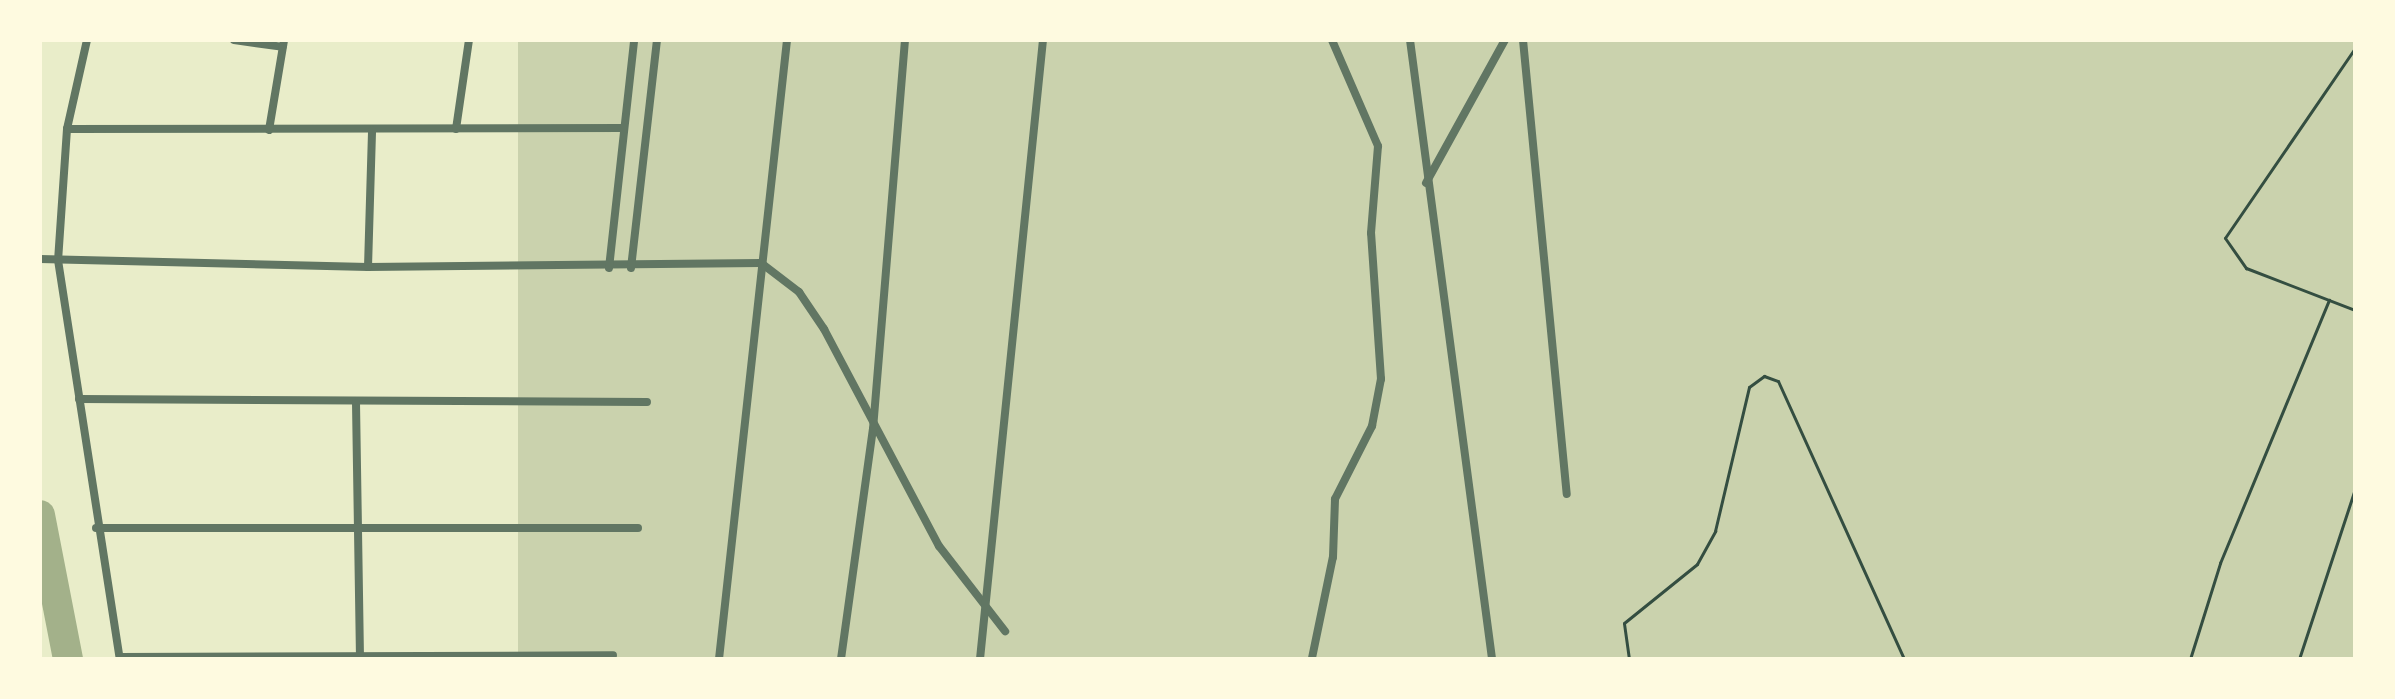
<!DOCTYPE html>
<style>
body{margin:0}
#map{position:relative;width:2395px;height:699px;overflow:hidden;background:#e9edc9;font-family:"Playfair Display",serif}
div>[style]{position:absolute}
.green>*{inset:0;background:#cad2ad;transform-origin:0 0}
.river>*{height:30px;margin:-15px;padding:0 15px;transform-origin:15px;border-radius:15px;background:#a3b18a}
.path>*{height:3px;margin:-1.5px;padding:0 1.5px;transform-origin:1.5px;border-radius:1.5px;background:#344e41}
.minor>*{height:8px;margin:-4px;padding:0 4px;transform-origin:4px;border-radius:4px;background:#617663}
span{translate:-50% -50%;white-space:nowrap;text-align:center;line-height:1.15;-webkit-text-stroke:7px #fefae0;paint-order:stroke}
.frame{position:absolute;inset:0;border:42px solid #fefae0;pointer-events:none}
</style>
<div id="map">
<div class="green">
<i style="left:518px;top:40px;width:1837px;height:619px"></i>
</div>
<div class="river">
<i style="left:40px;top:515px;width:147px;rotate:79deg"></i>
</div>
<div class="path">
<i style="left:2355px;top:48px;width:230px;rotate:124.4deg"></i>
<i style="left:2225px;top:238px;width:37px;rotate:55deg"></i>
<i style="left:2246px;top:268px;width:117px;rotate:21.1deg"></i>
<i style="left:1629px;top:659px;width:36px;rotate:-98deg"></i>
<i style="left:1624px;top:623px;width:94px;rotate:-38.9deg"></i>
<i style="left:1697px;top:564px;width:38px;rotate:-61deg"></i>
<i style="left:1715px;top:531px;width:148px;rotate:-76.7deg"></i>
<i style="left:1749px;top:387px;width:19px;rotate:-36deg"></i>
<i style="left:1764px;top:376px;width:15px;rotate:20deg"></i>
<i style="left:1778px;top:381px;width:305px;rotate:65.6deg"></i>
<i style="left:2190px;top:659px;width:101px;rotate:-72.6deg"></i>
<i style="left:2220px;top:563px;width:285px;rotate:-67.5deg"></i>
<i style="left:2299px;top:659px;width:179px;rotate:-71.8deg"></i>
</div>
<div class="minor">
<i style="left:87px;top:40px;width:91px;rotate:102.7deg"></i>
<i style="left:67px;top:129px;width:131px;rotate:93.9deg"></i>
<i style="left:58px;top:260px;width:404px;rotate:81.2deg"></i>
<i style="left:234px;top:40px;width:49px;rotate:8.1deg"></i>
<i style="left:1410px;top:40px;width:624px;rotate:82.45deg"></i>
<i style="left:1523px;top:40px;width:456px;rotate:84.5deg"></i>
<i style="left:67px;top:129px;width:556px;rotate:-0.1deg"></i>
<i style="left:456px;top:129px;width:90px;rotate:-81.7deg"></i>
<i style="left:269px;top:130px;width:91px;rotate:-80.5deg"></i>
<i style="left:1426px;top:183px;width:163px;rotate:-61.1deg"></i>
<i style="left:40px;top:259px;width:328px;rotate:1.4deg"></i>
<i style="left:368px;top:267px;width:393px;rotate:-0.6deg"></i>
<i style="left:761px;top:263px;width:48px;rotate:37.3deg"></i>
<i style="left:799px;top:292px;width:45px;rotate:56deg"></i>
<i style="left:824px;top:329px;width:246px;rotate:62.1deg"></i>
<i style="left:939px;top:546px;width:108px;rotate:52.2deg"></i>
<i style="left:368px;top:267px;width:137px;rotate:-88.3deg"></i>
<i style="left:609px;top:268px;width:229px;rotate:-83.7deg"></i>
<i style="left:631px;top:268px;width:229px;rotate:-83.5deg"></i>
<i style="left:79px;top:399px;width:568px;rotate:0.3deg"></i>
<i style="left:356px;top:403px;width:255px;rotate:89.1deg"></i>
<i style="left:96px;top:528px;width:542px"></i>
<i style="left:120px;top:657px;width:493px;rotate:-0.2deg"></i>
<i style="left:1312px;top:658px;width:103px;rotate:-78.3deg"></i>
<i style="left:1333px;top:557px;width:58px;rotate:-88deg"></i>
<i style="left:1335px;top:499px;width:82px;rotate:-63.1deg"></i>
<i style="left:1372px;top:426px;width:48px;rotate:-79.2deg"></i>
<i style="left:1381px;top:379px;width:146px;rotate:-93.9deg"></i>
<i style="left:1371px;top:233px;width:87px;rotate:-85.4deg"></i>
<i style="left:1378px;top:146px;width:116px;rotate:-113.5deg"></i>
<i style="left:719px;top:659px;width:623px;rotate:-83.73deg"></i>
<i style="left:841px;top:659px;width:232px;rotate:-82.1deg"></i>
<i style="left:873px;top:429px;width:390px;rotate:-85.3deg"></i>
<i style="left:980px;top:659px;width:622px;rotate:-84.19deg"></i>
</div>
<div class="frame"></div>
</div>
